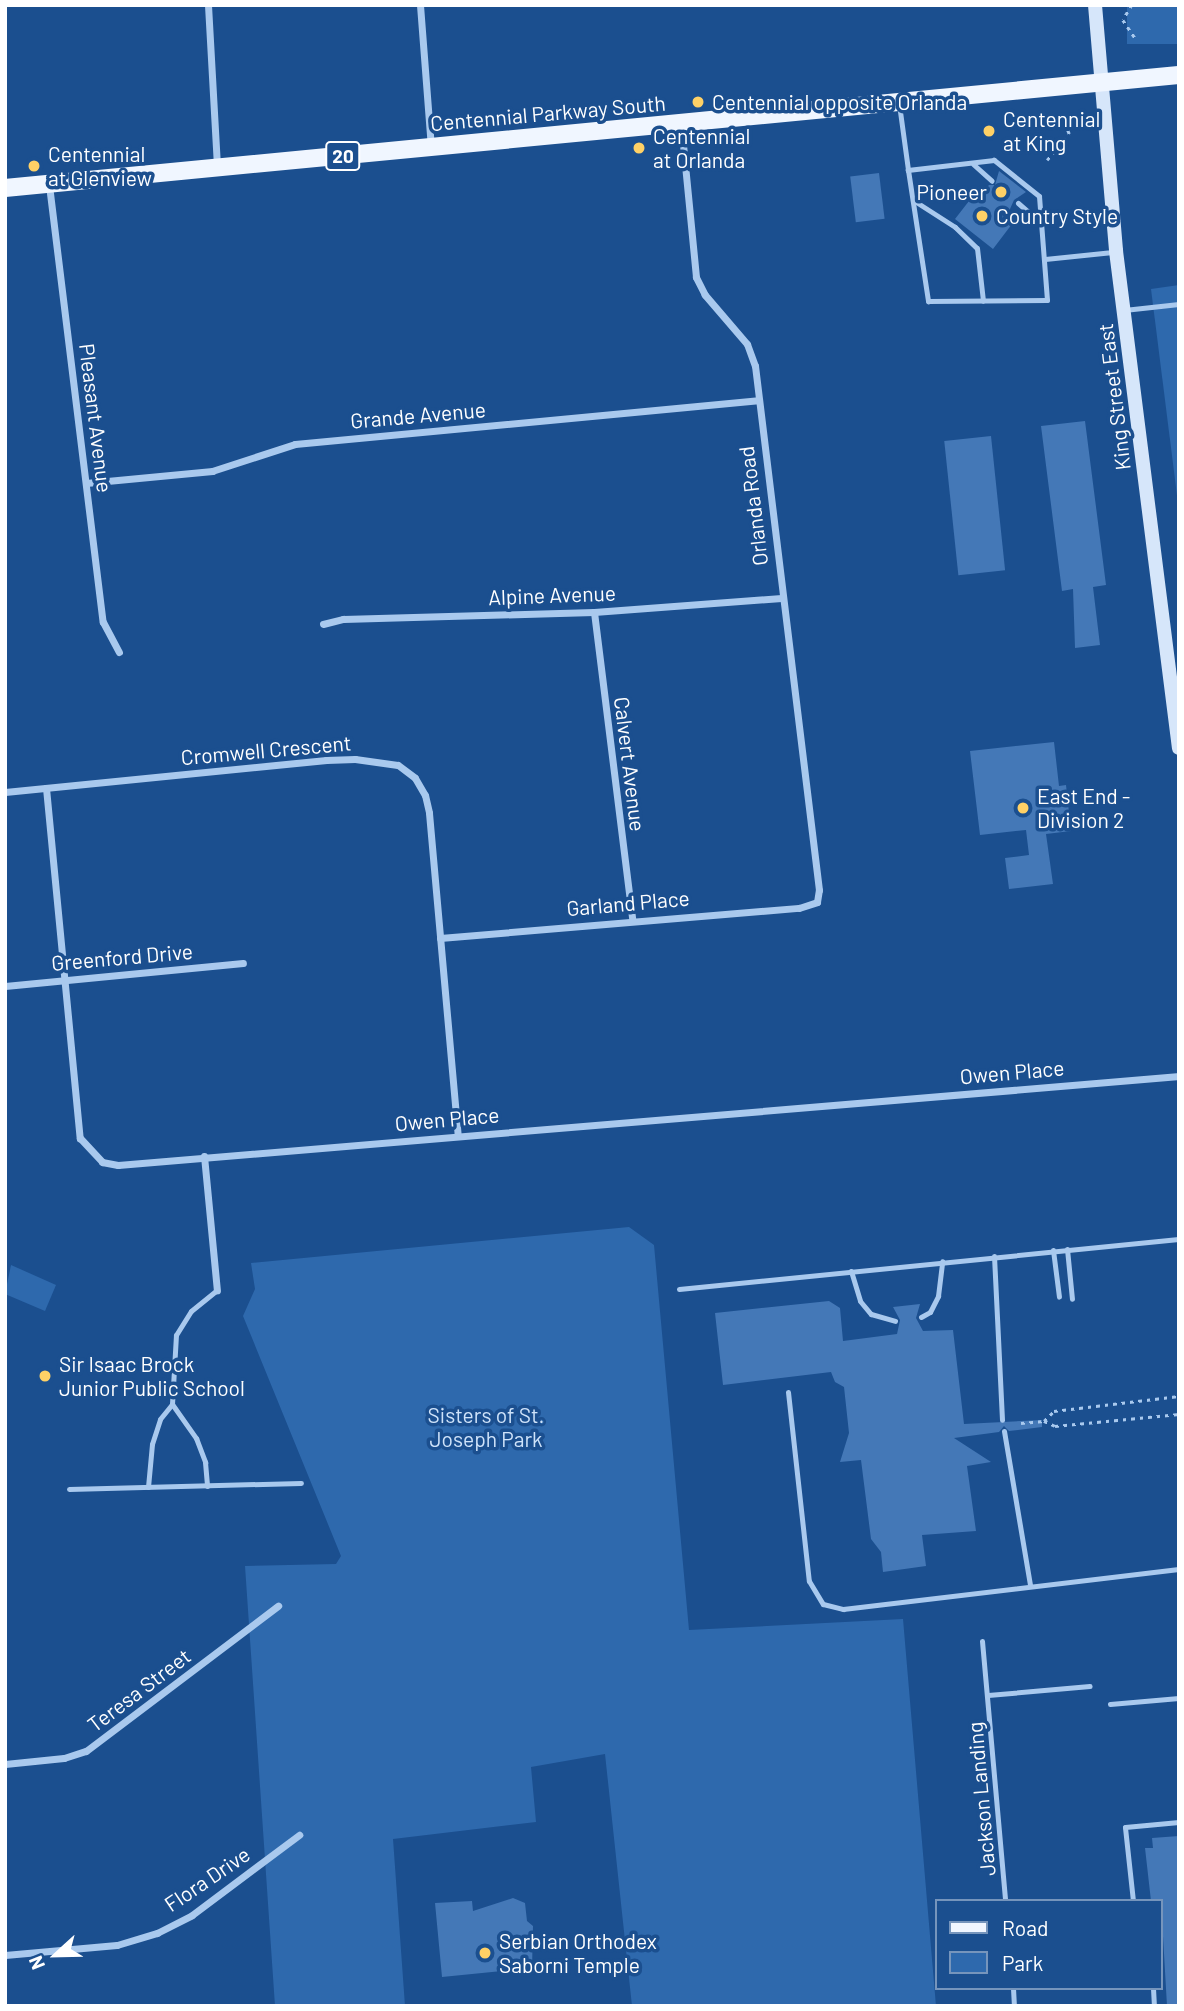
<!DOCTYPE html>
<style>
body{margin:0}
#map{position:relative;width:1184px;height:2011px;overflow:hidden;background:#1b4f8f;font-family:Barlow,sans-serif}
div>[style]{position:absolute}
.green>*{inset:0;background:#2e69ad;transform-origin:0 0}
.building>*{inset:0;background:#4478b7;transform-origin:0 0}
.path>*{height:2.5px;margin-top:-1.25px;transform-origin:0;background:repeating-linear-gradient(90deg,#a9c9ee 0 3.5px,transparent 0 8.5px)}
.service>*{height:5px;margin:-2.5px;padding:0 2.5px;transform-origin:2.5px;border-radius:2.5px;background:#a9c9ee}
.minor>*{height:7px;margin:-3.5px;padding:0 3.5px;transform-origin:3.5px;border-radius:3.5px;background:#a9c9ee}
.secondary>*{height:14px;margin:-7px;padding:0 7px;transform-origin:7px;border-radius:7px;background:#d6e6fa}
.primary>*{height:18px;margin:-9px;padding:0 9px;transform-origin:9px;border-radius:9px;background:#f0f6ff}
.dots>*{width:19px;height:19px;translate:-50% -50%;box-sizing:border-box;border:4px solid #1b4f8f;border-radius:50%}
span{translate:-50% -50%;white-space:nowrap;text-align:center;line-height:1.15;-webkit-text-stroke:7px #1b4f8f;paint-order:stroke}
.shield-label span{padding:2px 5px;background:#1b4f8f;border:2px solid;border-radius:5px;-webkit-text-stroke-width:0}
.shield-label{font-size:19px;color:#fff;font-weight:700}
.poi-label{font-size:21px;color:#fff}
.left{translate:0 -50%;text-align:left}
.right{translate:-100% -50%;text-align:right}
.street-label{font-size:21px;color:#fff}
.park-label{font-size:21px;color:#cfe3fa}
.frame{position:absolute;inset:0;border:7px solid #fff;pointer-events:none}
.legend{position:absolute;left:935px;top:1899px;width:228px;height:91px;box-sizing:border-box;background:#1b4f8f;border:2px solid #7695bc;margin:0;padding:9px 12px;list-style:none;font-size:21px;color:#fff}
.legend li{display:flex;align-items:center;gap:14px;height:35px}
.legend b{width:35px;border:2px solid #7695bc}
.north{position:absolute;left:21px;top:1920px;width:70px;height:70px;-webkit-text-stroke:5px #1b4f8f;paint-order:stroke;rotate:248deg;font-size:19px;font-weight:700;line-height:28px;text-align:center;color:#fff}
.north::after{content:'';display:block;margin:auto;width:24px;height:32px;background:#fff;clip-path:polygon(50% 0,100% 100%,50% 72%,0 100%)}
</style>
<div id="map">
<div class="green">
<i style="left:1127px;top:5px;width:52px;height:39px"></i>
<i style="clip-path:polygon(1179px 285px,1179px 511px,1151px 289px)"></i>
<i style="clip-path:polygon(629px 1227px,654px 1245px,689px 1630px,903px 1619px,936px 2006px,632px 2006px,605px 1754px,531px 1767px,536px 1822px,393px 1839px,405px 2006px,275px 2006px,245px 1566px,336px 1564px,341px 1556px,243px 1316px,255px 1289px,251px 1263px)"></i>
<i style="clip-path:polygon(11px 1265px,56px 1285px,45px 1311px,5px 1294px)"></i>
</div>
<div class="building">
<i style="clip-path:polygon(999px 171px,1026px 192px,1014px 200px,1006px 218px,1012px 224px,993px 249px,955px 219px,976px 192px,980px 195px,989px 185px,995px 185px)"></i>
<i style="left:879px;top:173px;width:46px;height:29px;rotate:83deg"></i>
<i style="clip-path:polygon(1085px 421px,1106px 585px,1093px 587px,1100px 645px,1075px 648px,1073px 589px,1062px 591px,1041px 426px)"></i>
<i style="left:991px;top:436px;width:135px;height:47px;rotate:84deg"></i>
<i style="clip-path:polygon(1054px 742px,1059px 786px,1066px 785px,1071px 831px,1046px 834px,1053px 884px,1009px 889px,1005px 858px,1029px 855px,1026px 830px,980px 835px,970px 751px)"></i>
<i style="clip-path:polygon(829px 1301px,840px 1308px,843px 1341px,897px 1334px,900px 1320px,893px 1307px,920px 1304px,916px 1318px,923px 1331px,953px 1330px,964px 1424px,1042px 1420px,1042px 1427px,1009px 1431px,1004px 1426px,999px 1432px,954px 1438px,991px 1462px,967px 1466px,976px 1531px,922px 1535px,926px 1566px,883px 1572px,881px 1552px,871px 1539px,861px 1460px,840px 1462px,849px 1433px,844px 1387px,835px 1382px,831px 1372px,723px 1385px,715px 1313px)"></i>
<i style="clip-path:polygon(1179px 1836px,1179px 2006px,1167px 2006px,1161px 1901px,1151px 1901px,1145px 1848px,1153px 1848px,1152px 1838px)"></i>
<i style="clip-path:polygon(513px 1898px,525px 1903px,527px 1921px,533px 1926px,532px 1969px,502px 1976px,502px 1971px,442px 1977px,435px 1903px,472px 1901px,473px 1911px)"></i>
</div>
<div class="path">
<i style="left:1132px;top:5px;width:17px;rotate:121deg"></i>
<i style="left:1123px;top:20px;width:23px;rotate:56deg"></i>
<i style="left:1047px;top:160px;width:34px;rotate:-50deg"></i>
<i style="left:1069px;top:134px;width:5px;rotate:-112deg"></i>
<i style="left:1044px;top:1421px;width:14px;rotate:-45deg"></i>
<i style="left:1054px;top:1411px;width:126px;rotate:-6.8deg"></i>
<i style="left:1021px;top:1423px;width:23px;rotate:-5deg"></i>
<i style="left:1044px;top:1421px;width:12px;rotate:24deg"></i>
<i style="left:1055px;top:1426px;width:125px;rotate:-5.5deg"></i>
</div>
<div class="service">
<i style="left:899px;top:104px;width:67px;rotate:82.2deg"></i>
<i style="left:908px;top:170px;width:133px;rotate:81.3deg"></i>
<i style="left:928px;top:301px;width:119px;rotate:-0.5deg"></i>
<i style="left:1047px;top:300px;width:104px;rotate:-94.4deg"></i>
<i style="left:1039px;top:196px;width:58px;rotate:-141.3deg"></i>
<i style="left:994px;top:160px;width:87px;rotate:173.4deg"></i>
<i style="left:973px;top:164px;width:25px;rotate:42deg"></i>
<i style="left:913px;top:200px;width:50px;rotate:32.7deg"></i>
<i style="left:955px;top:227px;width:30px;rotate:44deg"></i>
<i style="left:977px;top:248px;width:53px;rotate:83.5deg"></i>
<i style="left:1018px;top:203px;width:32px;rotate:41deg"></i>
<i style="left:1045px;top:259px;width:68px;rotate:-5.9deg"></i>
<i style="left:1124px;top:310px;width:55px;rotate:-6.2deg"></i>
<i style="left:1067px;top:1249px;width:50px;rotate:84.3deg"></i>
<i style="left:1053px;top:1250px;width:47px;rotate:82.7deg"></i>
<i style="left:994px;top:1256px;width:164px;rotate:87.2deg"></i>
<i style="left:851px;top:1271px;width:31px;rotate:73deg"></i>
<i style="left:860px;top:1301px;width:17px;rotate:50deg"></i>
<i style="left:871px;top:1314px;width:25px;rotate:16deg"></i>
<i style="left:679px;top:1289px;width:502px;rotate:-5.71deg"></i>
<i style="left:921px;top:1317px;width:10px;rotate:-29deg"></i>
<i style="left:930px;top:1312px;width:18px;rotate:-63deg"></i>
<i style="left:938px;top:1296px;width:35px;rotate:-83deg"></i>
<i style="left:788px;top:1392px;width:190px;rotate:83.7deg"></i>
<i style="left:809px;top:1581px;width:27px;rotate:59deg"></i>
<i style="left:823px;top:1604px;width:21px;rotate:14deg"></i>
<i style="left:843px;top:1609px;width:338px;rotate:-6.8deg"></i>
<i style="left:172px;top:1404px;width:42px;rotate:54.8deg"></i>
<i style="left:196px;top:1438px;width:26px;rotate:69deg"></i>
<i style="left:205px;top:1462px;width:24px;rotate:85deg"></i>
<i style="left:1004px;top:1431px;width:156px;rotate:80.4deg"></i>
<i style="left:148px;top:1487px;width:43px;rotate:-84.7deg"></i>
<i style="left:152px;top:1444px;width:26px;rotate:-72deg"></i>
<i style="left:160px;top:1419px;width:19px;rotate:-51deg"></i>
<i style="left:172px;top:1404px;width:69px;rotate:-86.7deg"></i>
<i style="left:176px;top:1335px;width:28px;rotate:-58deg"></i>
<i style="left:191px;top:1311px;width:33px;rotate:-39deg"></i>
<i style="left:69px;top:1489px;width:232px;rotate:-1.5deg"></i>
<i style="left:982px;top:1641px;width:261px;rotate:84.9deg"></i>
<i style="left:988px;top:1695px;width:102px;rotate:-5deg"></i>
<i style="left:1110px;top:1704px;width:69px;rotate:-5deg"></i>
<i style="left:1133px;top:1901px;width:74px;rotate:-96.2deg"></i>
<i style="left:1125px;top:1827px;width:54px;rotate:-5.3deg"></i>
<i style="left:1013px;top:1988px;width:18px;rotate:87deg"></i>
<i style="left:1153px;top:1988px;width:18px;rotate:87deg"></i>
</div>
<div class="minor">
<i style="left:208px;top:5px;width:160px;rotate:86.8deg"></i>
<i style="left:420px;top:5px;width:142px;rotate:85.6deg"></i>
<i style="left:49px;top:185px;width:440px;rotate:83deg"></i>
<i style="left:103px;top:622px;width:34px;rotate:62deg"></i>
<i style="left:86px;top:483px;width:127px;rotate:-5.4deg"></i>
<i style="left:212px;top:471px;width:87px;rotate:-18deg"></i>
<i style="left:295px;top:444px;width:465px;rotate:-5.4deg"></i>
<i style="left:594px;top:612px;width:309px;rotate:82.9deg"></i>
<i style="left:323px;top:624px;width:21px;rotate:-14deg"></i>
<i style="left:343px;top:619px;width:251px;rotate:-1.6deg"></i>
<i style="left:594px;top:612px;width:188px;rotate:-4.3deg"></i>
<i style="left:46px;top:788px;width:352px;rotate:84.5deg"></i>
<i style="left:80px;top:1138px;width:33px;rotate:47deg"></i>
<i style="left:102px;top:1162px;width:16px;rotate:11deg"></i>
<i style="left:118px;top:1165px;width:1065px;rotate:-4.79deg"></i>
<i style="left:5px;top:792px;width:323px;rotate:-5.7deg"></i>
<i style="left:326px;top:760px;width:29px;rotate:-2deg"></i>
<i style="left:355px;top:759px;width:43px;rotate:7.9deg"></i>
<i style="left:398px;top:765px;width:21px;rotate:37deg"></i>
<i style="left:415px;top:778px;width:20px;rotate:60deg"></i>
<i style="left:425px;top:795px;width:18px;rotate:77deg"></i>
<i style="left:429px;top:813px;width:324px;rotate:84.9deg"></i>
<i style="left:440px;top:938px;width:360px;rotate:-4.8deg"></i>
<i style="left:799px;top:908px;width:19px;rotate:-18deg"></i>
<i style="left:817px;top:902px;width:12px;rotate:-81deg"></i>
<i style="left:819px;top:890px;width:528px;rotate:-96.96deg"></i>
<i style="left:755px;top:366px;width:23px;rotate:-110deg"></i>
<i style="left:747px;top:344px;width:65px;rotate:-130.6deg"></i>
<i style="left:705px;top:295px;width:20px;rotate:-117deg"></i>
<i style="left:696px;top:277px;width:155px;rotate:-95.6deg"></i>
<i style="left:5px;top:986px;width:239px;rotate:-5.5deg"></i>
<i style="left:204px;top:1156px;width:135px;rotate:84.5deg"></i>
<i style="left:5px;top:1764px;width:59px;rotate:-5.8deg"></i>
<i style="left:64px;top:1758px;width:23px;rotate:-18deg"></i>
<i style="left:86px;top:1751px;width:241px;rotate:-37.1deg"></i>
<i style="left:5px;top:1955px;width:112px;rotate:-5.1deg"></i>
<i style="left:117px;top:1945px;width:42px;rotate:-16.7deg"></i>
<i style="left:157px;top:1933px;width:39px;rotate:-27deg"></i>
<i style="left:192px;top:1915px;width:134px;rotate:-36.8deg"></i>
</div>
<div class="secondary">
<i style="left:1095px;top:5px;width:247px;rotate:85.1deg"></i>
<i style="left:1116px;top:251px;width:501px;rotate:82.78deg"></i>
</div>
<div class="primary">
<i style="left:5px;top:188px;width:1179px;rotate:-5.5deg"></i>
</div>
<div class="dots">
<i style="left:698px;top:102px;background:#ffd166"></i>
<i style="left:989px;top:131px;background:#ffd166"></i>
<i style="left:639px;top:148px;background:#ffd166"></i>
<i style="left:34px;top:166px;background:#ffd166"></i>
<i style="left:1001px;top:192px;background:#ffd166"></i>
<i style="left:982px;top:216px;background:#ffd166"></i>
<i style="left:1023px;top:808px;background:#ffd166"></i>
<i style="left:45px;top:1376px;background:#ffd166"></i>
<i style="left:485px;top:1953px;background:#ffd166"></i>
</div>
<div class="shield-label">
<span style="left:343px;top:156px">20</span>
</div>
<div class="poi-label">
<span class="left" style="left:712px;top:102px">Centennial opposite Orlanda</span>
<span class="left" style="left:1003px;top:131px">Centennial<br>at King</span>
<span class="left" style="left:653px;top:148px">Centennial<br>at Orlanda</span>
<span class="left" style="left:48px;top:166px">Centennial<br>at Glenview</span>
<span class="right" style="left:987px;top:192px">Pioneer</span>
<span class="left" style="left:996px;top:216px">Country Style</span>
<span class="left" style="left:1037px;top:808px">East End -<br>Division 2</span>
<span class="left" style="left:59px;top:1376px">Sir Isaac Brock<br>Junior Public School</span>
<span class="left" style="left:499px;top:1953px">Serbian Orthodex<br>Saborni Temple</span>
</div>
<div class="street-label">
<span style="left:548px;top:113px;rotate:-5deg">Centennial Parkway South</span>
<span style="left:1114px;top:397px;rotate:-97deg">King Street East</span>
<span style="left:418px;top:415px;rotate:-5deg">Grande Avenue</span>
<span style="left:96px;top:418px;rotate:83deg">Pleasant Avenue</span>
<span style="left:753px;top:506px;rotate:-97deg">Orlanda Road</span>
<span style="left:552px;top:595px;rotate:-2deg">Alpine Avenue</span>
<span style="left:266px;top:750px;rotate:-5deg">Cromwell Crescent</span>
<span style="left:630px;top:764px;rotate:83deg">Calvert Avenue</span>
<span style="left:628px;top:903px;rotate:-5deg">Garland Place</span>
<span style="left:122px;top:957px;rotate:-5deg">Greenford Drive</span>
<span style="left:1012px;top:1072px;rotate:-5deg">Owen Place</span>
<span style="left:447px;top:1119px;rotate:-5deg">Owen Place</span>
<span style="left:139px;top:1690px;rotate:-37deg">Teresa Street</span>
<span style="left:981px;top:1799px;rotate:-95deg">Jackson Landing</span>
<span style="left:207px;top:1879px;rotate:-34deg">Flora Drive</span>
</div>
<div class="park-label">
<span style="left:486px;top:1427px">Sisters of St.<br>Joseph Park</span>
</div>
<div class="frame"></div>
<ul class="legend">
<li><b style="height:9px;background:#f0f6ff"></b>Road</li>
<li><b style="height:19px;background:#2e69ad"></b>Park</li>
</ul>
<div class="north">N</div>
</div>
